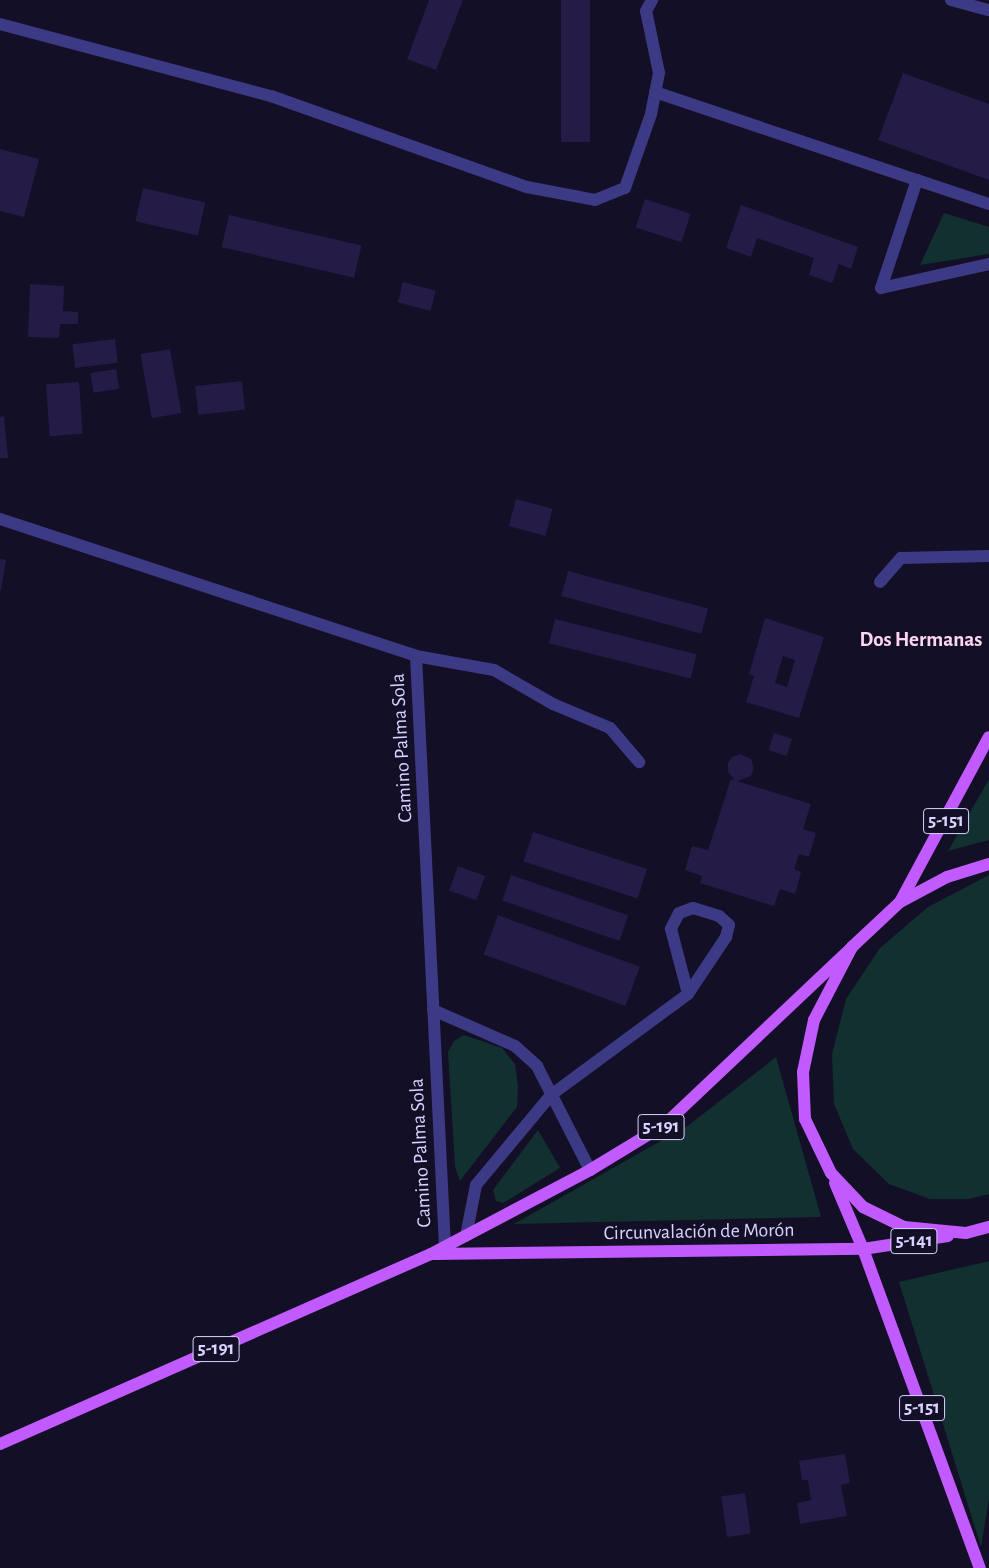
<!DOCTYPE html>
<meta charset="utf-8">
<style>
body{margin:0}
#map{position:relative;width:989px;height:1568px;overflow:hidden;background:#130f26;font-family:"Alegreya Sans",sans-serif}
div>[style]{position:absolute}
.green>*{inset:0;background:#12302f}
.building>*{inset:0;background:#241b47;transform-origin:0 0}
.lane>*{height:12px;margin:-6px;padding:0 6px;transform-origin:6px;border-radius:6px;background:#3d3a85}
.street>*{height:12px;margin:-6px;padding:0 6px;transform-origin:6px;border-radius:6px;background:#3d3a85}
.primary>*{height:12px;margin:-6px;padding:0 6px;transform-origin:6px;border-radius:6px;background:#c25bff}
span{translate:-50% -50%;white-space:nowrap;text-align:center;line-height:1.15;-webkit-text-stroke:4px #130f26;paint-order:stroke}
.shield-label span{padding:1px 4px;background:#130f26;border:1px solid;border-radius:4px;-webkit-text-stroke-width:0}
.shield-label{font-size:19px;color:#d9d4ff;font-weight:700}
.street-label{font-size:20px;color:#d9d4ff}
.neighbourhood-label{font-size:21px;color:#ffd6f0;font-weight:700}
</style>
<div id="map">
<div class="green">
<i style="clip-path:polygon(944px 213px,989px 227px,989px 254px,920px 265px)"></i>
<i style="clip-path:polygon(989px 779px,989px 840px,948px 851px)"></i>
<i style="clip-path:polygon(989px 875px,989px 1194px,969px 1199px,930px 1199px,889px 1184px,853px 1149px,834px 1104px,832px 1054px,846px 999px,880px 948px,928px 907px)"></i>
<i style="clip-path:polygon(464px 1035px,502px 1048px,515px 1064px,518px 1086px,517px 1107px,460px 1181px,455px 1167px,448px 1052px,454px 1041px)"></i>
<i style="clip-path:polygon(776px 1057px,821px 1217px,514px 1224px,689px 1125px)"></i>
<i style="clip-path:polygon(538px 1130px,560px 1168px,503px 1203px,496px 1201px,493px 1190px)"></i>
<i style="clip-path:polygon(989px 1261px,989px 1499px,981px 1547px,899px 1282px)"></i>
</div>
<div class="building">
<i style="clip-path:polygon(429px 0,463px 0,436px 70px,407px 59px)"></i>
<i style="left:561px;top:0;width:29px;height:142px"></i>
<i style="clip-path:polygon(903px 73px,989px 104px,989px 180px,878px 140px)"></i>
<i style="clip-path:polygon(0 149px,39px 159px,24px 217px,0 211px)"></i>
<i style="left:143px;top:188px;width:64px;height:34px;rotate:13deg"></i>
<i style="left:645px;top:199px;width:48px;height:30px;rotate:18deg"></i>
<i style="clip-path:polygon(741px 205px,858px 247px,851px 269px,839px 264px,832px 283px,809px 275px,814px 258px,757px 238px,751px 257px,726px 248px)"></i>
<i style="left:229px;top:215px;width:136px;height:33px;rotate:13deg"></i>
<i style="left:403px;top:282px;width:34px;height:21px;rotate:15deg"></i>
<i style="clip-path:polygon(30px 284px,64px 286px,63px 311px,78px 312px,78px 324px,60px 324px,59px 338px,28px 337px)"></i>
<i style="left:115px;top:339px;width:24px;height:43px;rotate:83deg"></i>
<i style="left:170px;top:349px;width:65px;height:30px;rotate:80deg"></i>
<i style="left:116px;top:369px;width:20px;height:26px;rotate:81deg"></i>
<i style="left:242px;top:381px;width:29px;height:47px;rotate:84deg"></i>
<i style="left:79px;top:382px;width:52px;height:33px;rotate:86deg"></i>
<i style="clip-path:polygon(4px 416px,8px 458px,0 458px,0 417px)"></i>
<i style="left:516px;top:499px;width:38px;height:28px;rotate:15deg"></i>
<i style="clip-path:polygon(0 559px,6px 560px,1px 590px,0 590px)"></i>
<i style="left:568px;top:571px;width:145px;height:26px;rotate:15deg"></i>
<i style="clip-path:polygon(evenodd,765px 618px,824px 637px,799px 718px,746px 702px,754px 676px,749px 674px,765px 618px,783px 656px,795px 660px,787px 687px,775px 683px,783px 656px)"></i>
<i style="left:555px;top:619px;width:146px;height:25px;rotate:14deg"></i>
<i style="left:774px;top:733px;width:19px;height:18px;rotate:18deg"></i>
<i style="clip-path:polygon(740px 754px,751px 759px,754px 768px,751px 776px,737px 781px,811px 804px,803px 829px,816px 833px,809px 857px,799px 854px,794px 869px,801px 872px,795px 894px,780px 889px,774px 906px,700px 883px,702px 876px,685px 870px,692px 846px,708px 850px,731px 779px,735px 780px,728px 772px,728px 763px,732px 757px)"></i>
<i style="left:533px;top:832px;width:120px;height:31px;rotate:18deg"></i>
<i style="left:458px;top:866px;width:29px;height:26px;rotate:20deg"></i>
<i style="left:511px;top:875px;width:124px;height:27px;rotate:19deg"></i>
<i style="left:498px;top:915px;width:151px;height:42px;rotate:20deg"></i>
<i style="clip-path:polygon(845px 1454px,850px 1483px,841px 1485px,847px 1516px,800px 1524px,797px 1503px,811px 1500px,808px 1480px,802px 1480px,799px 1461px)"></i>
<i style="left:745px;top:1493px;width:41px;height:24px;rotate:82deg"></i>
</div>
<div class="lane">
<i style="left:951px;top:0;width:39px;rotate:15deg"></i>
<i style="left:0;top:24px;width:280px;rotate:14.9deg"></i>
<i style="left:271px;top:96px;width:272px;rotate:19.6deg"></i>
<i style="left:527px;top:187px;width:69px;rotate:10.8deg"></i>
<i style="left:595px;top:200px;width:32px;rotate:-22deg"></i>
<i style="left:625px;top:188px;width:78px;rotate:-70.6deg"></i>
<i style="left:651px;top:114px;width:42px;rotate:-79deg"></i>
<i style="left:659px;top:73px;width:63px;rotate:-101.8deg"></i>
<i style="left:646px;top:11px;width:13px;rotate:-61deg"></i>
<i style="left:655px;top:92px;width:276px;rotate:18.6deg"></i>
<i style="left:989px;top:204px;width:76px;rotate:-161.6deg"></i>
<i style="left:917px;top:180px;width:114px;rotate:108.4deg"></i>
<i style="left:881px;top:288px;width:111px;rotate:-12.5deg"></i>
<i style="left:880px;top:582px;width:32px;rotate:-49deg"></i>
<i style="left:901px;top:558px;width:88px;rotate:-1.3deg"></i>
<i style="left:416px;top:656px;width:79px;rotate:10.2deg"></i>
<i style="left:494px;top:670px;width:68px;rotate:30deg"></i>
<i style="left:553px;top:704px;width:62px;rotate:22.8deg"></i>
<i style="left:610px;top:728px;width:45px;rotate:49.5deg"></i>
<i style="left:433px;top:1010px;width:90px;rotate:23.7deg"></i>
<i style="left:515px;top:1046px;width:30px;rotate:42deg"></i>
<i style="left:537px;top:1066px;width:117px;rotate:63deg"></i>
<i style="left:466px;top:1236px;width:52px;rotate:-78.9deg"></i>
<i style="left:476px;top:1185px;width:117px;rotate:-50.2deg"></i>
<i style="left:551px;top:1095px;width:170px;rotate:-36.4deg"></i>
<i style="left:688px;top:994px;width:69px;rotate:-56.3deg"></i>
<i style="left:726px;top:937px;width:12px;rotate:-76deg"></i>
<i style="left:729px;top:925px;width:13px;rotate:-138deg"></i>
<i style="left:719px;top:916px;width:27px;rotate:-163deg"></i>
<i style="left:693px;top:908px;width:15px;rotate:160deg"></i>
<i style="left:679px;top:913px;width:18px;rotate:117deg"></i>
<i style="left:671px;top:929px;width:67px;rotate:75.3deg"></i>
</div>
<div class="street">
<i style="left:0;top:519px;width:438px;rotate:18.2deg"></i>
<i style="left:416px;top:656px;width:592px;rotate:87.19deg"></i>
</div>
<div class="primary">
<i style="left:989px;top:864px;width:44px;rotate:162.8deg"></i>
<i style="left:947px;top:877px;width:53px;rotate:152deg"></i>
<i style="left:900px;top:902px;width:66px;rotate:136.8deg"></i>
<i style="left:852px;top:947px;width:82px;rotate:117.5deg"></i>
<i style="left:814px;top:1020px;width:53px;rotate:101.9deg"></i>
<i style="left:803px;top:1072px;width:47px;rotate:87.6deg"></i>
<i style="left:805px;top:1119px;width:60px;rotate:64.3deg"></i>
<i style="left:831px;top:1173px;width:47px;rotate:46.7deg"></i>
<i style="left:863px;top:1207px;width:46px;rotate:26deg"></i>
<i style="left:904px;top:1227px;width:62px;rotate:5.5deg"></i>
<i style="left:966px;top:1233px;width:24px;rotate:-15deg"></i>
<i style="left:900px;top:902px;width:187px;rotate:-61.7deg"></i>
<i style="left:835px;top:1183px;width:72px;rotate:67deg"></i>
<i style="left:863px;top:1249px;width:340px;rotate:69.9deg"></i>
<i style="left:434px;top:1254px;width:429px;rotate:-0.7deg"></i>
<i style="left:863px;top:1249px;width:86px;rotate:-8.7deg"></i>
<i style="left:0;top:1444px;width:471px;rotate:-23.8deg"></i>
<i style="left:431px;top:1254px;width:180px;rotate:-27.8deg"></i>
<i style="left:590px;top:1170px;width:87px;rotate:-31.3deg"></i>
<i style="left:664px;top:1125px;width:259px;rotate:-43.4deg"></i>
</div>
<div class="shield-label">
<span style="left:946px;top:821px">5-151</span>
<span style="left:661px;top:1127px">5-191</span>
<span style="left:914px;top:1241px">5-141</span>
<span style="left:216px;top:1349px">5-191</span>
<span style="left:922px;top:1408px">5-151</span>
</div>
<div class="street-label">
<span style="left:402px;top:748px;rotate:-93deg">Camino Palma Sola</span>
<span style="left:421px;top:1153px;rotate:-93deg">Camino Palma Sola</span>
<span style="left:699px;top:1232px;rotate:-1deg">Circunvalación de Morón</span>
</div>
<div class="neighbourhood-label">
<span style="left:921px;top:640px">Dos Hermanas</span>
</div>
</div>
